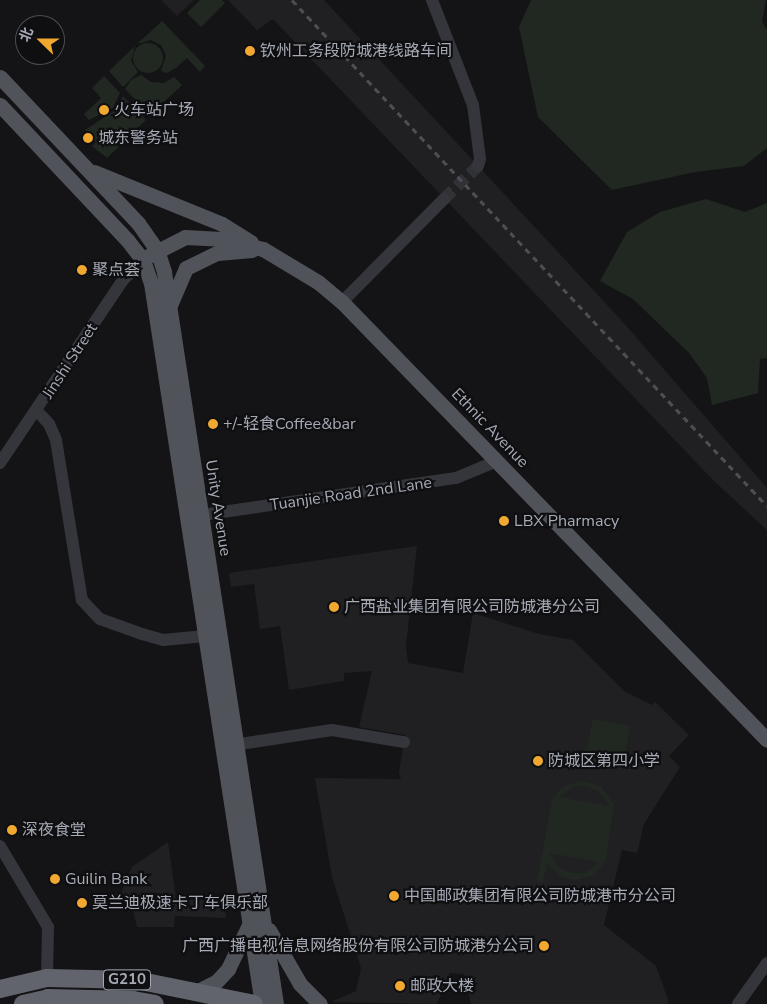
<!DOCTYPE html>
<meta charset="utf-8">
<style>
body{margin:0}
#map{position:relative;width:767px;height:1004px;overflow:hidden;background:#141416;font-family:"Nunito Sans","Noto Sans SC",sans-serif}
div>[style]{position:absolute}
.built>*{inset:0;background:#202023}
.green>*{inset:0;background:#202821;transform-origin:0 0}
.round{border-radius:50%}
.minor-tunnel>*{height:12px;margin-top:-6px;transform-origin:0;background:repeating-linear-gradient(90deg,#313236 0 12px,transparent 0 18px)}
.minor>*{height:12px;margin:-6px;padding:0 6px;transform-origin:6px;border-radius:6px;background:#35363b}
.major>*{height:15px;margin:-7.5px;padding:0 7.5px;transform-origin:7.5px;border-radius:7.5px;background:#51535a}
.highway>*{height:18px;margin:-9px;padding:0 9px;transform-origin:9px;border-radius:9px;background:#61646c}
.rail>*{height:3px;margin-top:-1.5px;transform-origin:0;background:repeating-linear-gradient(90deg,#4c4e54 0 6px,transparent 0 11px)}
.dots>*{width:14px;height:14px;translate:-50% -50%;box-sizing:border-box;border:2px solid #0f0f11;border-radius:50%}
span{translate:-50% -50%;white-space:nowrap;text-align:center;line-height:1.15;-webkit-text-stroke:4.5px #0f0f11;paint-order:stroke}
.shield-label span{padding:1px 4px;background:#0f0f11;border:1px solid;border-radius:4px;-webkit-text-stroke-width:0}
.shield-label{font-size:15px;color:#a6abb6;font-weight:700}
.poi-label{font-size:16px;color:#a6abb6}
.left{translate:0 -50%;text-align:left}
.right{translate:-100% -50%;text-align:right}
.street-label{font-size:16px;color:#a6abb6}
.north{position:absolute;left:15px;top:15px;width:50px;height:50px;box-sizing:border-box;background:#0f0f11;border:1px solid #4b4d53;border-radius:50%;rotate:292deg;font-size:14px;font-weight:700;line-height:20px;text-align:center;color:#a6abb6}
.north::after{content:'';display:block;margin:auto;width:18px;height:22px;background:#f1a831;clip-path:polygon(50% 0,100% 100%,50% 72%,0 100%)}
</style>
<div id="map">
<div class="built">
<i style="clip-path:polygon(161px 0,194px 0,177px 16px)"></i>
<i style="clip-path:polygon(228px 0,324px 0,622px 321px,767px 488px,767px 530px,714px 481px,273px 19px,257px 30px)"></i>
<i style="clip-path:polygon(417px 546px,406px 646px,408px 663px,463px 673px,473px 613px,539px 634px,573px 640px,624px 691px,652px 705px,655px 702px,689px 735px,669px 756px,680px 767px,644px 824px,637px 853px,622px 850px,604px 925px,656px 966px,669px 1002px,667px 1004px,471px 1004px,464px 974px,450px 973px,437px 1004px,331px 1002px,356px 991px,361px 968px,332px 877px,315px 778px,401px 779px,399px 773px,405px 735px,359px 727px,372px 671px,344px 673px,344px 681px,289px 690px,280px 626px,260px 629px,254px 584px,231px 587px,229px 573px)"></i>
<i style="clip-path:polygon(168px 842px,176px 899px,224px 901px,226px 918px,175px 916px,174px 927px,137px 927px,132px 906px,118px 901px,132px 867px)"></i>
</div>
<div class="green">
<i style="clip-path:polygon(200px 0,222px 0,225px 3px,201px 27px,187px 13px)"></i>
<i style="clip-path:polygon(531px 0,766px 0,762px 22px,767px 30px,767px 148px,744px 166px,695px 172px,612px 190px,538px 117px,519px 27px)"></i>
<i style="clip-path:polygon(162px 21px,205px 66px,200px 72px,187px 58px,176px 68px,167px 73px,161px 71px,166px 56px,161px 45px,151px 40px,137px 44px)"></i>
<i class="round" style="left:133px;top:43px;width:30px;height:30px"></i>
<i style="clip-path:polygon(135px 46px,131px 61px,138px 72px,123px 87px,109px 71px)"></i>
<i style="clip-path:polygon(141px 75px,151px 82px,164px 83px,174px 77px,182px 85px,150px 115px,125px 89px,131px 80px)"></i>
<i style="clip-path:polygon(104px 76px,120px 93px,113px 108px,89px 120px,84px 114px,101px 98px,92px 88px)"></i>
<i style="clip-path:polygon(123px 96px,146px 120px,107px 158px,92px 146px,96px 142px,85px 130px,115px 110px)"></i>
<i style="clip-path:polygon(706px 199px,745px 212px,767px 203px,767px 358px,760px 359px,758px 393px,712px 405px,707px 378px,689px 353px,633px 299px,600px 281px,627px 232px,660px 212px)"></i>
<i style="left:593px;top:719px;width:38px;height:43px;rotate:11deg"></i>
<i style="clip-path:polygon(evenodd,580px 781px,601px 786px,614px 804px,606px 860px,594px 875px,575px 880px,562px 877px,547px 863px,543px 883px,537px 882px,552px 800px,561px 788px,580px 781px,574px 786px,587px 786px,598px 791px,610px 806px,559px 797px,574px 786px,580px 781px,549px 853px,599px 862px,599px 863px,585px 873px,572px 873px,560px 869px,549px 853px)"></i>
</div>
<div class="minor-tunnel">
<i style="left:444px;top:199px;width:47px;rotate:-44.1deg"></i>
</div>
<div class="minor">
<i style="left:432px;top:0;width:113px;rotate:68.7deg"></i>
<i style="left:473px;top:105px;width:54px;rotate:82.6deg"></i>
<i style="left:480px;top:159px;width:7px;rotate:106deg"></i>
<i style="left:342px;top:302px;width:145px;rotate:-45.3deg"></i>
<i style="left:37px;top:411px;width:18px;rotate:47deg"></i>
<i style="left:49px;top:424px;width:17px;rotate:66deg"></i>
<i style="left:56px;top:440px;width:162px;rotate:80.8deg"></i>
<i style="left:82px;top:600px;width:26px;rotate:47deg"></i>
<i style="left:100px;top:619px;width:45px;rotate:19.7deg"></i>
<i style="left:142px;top:634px;width:22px;rotate:16deg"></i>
<i style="left:163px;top:640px;width:42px;rotate:-5.4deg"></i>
<i style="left:0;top:463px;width:220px;rotate:-56.1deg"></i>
<i style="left:123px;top:280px;width:28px;rotate:-45deg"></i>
<i style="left:202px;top:515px;width:257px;rotate:-8.3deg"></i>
<i style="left:456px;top:478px;width:44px;rotate:-22.5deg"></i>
<i style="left:227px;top:746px;width:106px;rotate:-8.7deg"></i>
<i style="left:332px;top:730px;width:73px;rotate:9.5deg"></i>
<i style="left:0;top:846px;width:94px;rotate:59.3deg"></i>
<i style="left:48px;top:927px;width:51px;rotate:91.1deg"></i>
<i style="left:738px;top:1004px;width:50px;rotate:-54.7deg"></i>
</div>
<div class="major">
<i style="left:0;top:77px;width:201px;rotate:46.6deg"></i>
<i style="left:138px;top:223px;width:33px;rotate:55deg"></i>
<i style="left:157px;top:250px;width:23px;rotate:72deg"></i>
<i style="left:164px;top:272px;width:741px;rotate:81.3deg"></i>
<i style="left:0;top:105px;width:187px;rotate:46.7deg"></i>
<i style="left:128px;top:241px;width:24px;rotate:52deg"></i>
<i style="left:143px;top:260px;width:24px;rotate:71deg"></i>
<i style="left:151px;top:283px;width:729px;rotate:81.25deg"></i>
<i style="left:94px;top:172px;width:138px;rotate:22.1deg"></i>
<i style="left:222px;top:224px;width:34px;rotate:32deg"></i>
<i style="left:150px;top:255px;width:39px;rotate:-27deg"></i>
<i style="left:185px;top:237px;width:36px;rotate:3deg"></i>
<i style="left:221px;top:239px;width:43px;rotate:13.4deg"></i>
<i style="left:263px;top:249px;width:64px;rotate:31deg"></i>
<i style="left:318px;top:282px;width:31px;rotate:40deg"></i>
<i style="left:342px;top:302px;width:610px;rotate:45.86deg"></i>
<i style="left:170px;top:305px;width:40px;rotate:-66.6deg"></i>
<i style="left:186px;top:268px;width:34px;rotate:-26deg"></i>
<i style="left:217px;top:253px;width:35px;rotate:-5deg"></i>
<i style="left:269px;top:930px;width:62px;rotate:60.1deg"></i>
<i style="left:300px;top:984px;width:28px;rotate:45deg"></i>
<i style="left:196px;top:992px;width:22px;rotate:-27deg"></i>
<i style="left:216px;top:982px;width:18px;rotate:-47deg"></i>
<i style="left:228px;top:969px;width:49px;rotate:-64.5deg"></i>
</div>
<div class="highway">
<i style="left:0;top:989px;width:48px;rotate:-13.2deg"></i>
<i style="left:47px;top:978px;width:89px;rotate:1.3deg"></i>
<i style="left:136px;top:980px;width:120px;rotate:11.5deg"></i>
<i style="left:23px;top:1004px;width:26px;rotate:-13deg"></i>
<i style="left:48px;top:998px;width:85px;rotate:1.3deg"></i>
<i style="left:133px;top:1000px;width:22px;rotate:10deg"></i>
</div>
<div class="rail">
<i style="left:292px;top:0;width:694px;rotate:46.81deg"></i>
</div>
<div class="dots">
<i style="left:250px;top:51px;background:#f1a831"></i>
<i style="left:104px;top:110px;background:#f1a831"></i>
<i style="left:88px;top:138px;background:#f1a831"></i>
<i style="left:82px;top:270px;background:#f1a831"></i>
<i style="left:213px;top:424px;background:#f1a831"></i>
<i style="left:504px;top:521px;background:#f1a831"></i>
<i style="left:334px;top:607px;background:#f1a831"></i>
<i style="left:538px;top:761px;background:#f1a831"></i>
<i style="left:12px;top:830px;background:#f1a831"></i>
<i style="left:55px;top:879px;background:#f1a831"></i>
<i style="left:394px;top:896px;background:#f1a831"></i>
<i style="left:82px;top:903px;background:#f1a831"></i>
<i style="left:544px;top:946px;background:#f1a831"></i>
<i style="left:400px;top:986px;background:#f1a831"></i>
</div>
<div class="shield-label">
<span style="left:127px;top:980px">G210</span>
</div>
<div class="poi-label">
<span class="left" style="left:260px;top:51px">钦州工务段防城港线路车间</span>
<span class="left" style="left:114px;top:110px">火车站广场</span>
<span class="left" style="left:98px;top:138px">城东警务站</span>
<span class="left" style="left:92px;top:270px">聚点荟</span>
<span class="left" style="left:223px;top:424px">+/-轻食Coffee&amp;bar</span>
<span class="left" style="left:514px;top:521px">LBX Pharmacy</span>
<span class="left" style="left:344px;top:607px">广西盐业集团有限公司防城港分公司</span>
<span class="left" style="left:548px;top:761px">防城区第四小学</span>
<span class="left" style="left:22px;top:830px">深夜食堂</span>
<span class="left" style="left:65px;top:879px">Guilin Bank</span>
<span class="left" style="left:404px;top:896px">中国邮政集团有限公司防城港市分公司</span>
<span class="left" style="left:92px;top:903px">莫兰迪极速卡丁车俱乐部</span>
<span class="right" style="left:534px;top:946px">广西广播电视信息网络股份有限公司防城港分公司</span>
<span class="left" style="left:410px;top:986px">邮政大楼</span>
</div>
<div class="street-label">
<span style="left:70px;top:361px;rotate:-57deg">Jinshi Street</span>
<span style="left:490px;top:428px;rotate:46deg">Ethnic Avenue</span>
<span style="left:351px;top:494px;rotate:-8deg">Tuanjie Road 2nd Lane</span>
<span style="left:218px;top:508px;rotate:81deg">Unity Avenue</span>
</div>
<div class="north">北</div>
</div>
